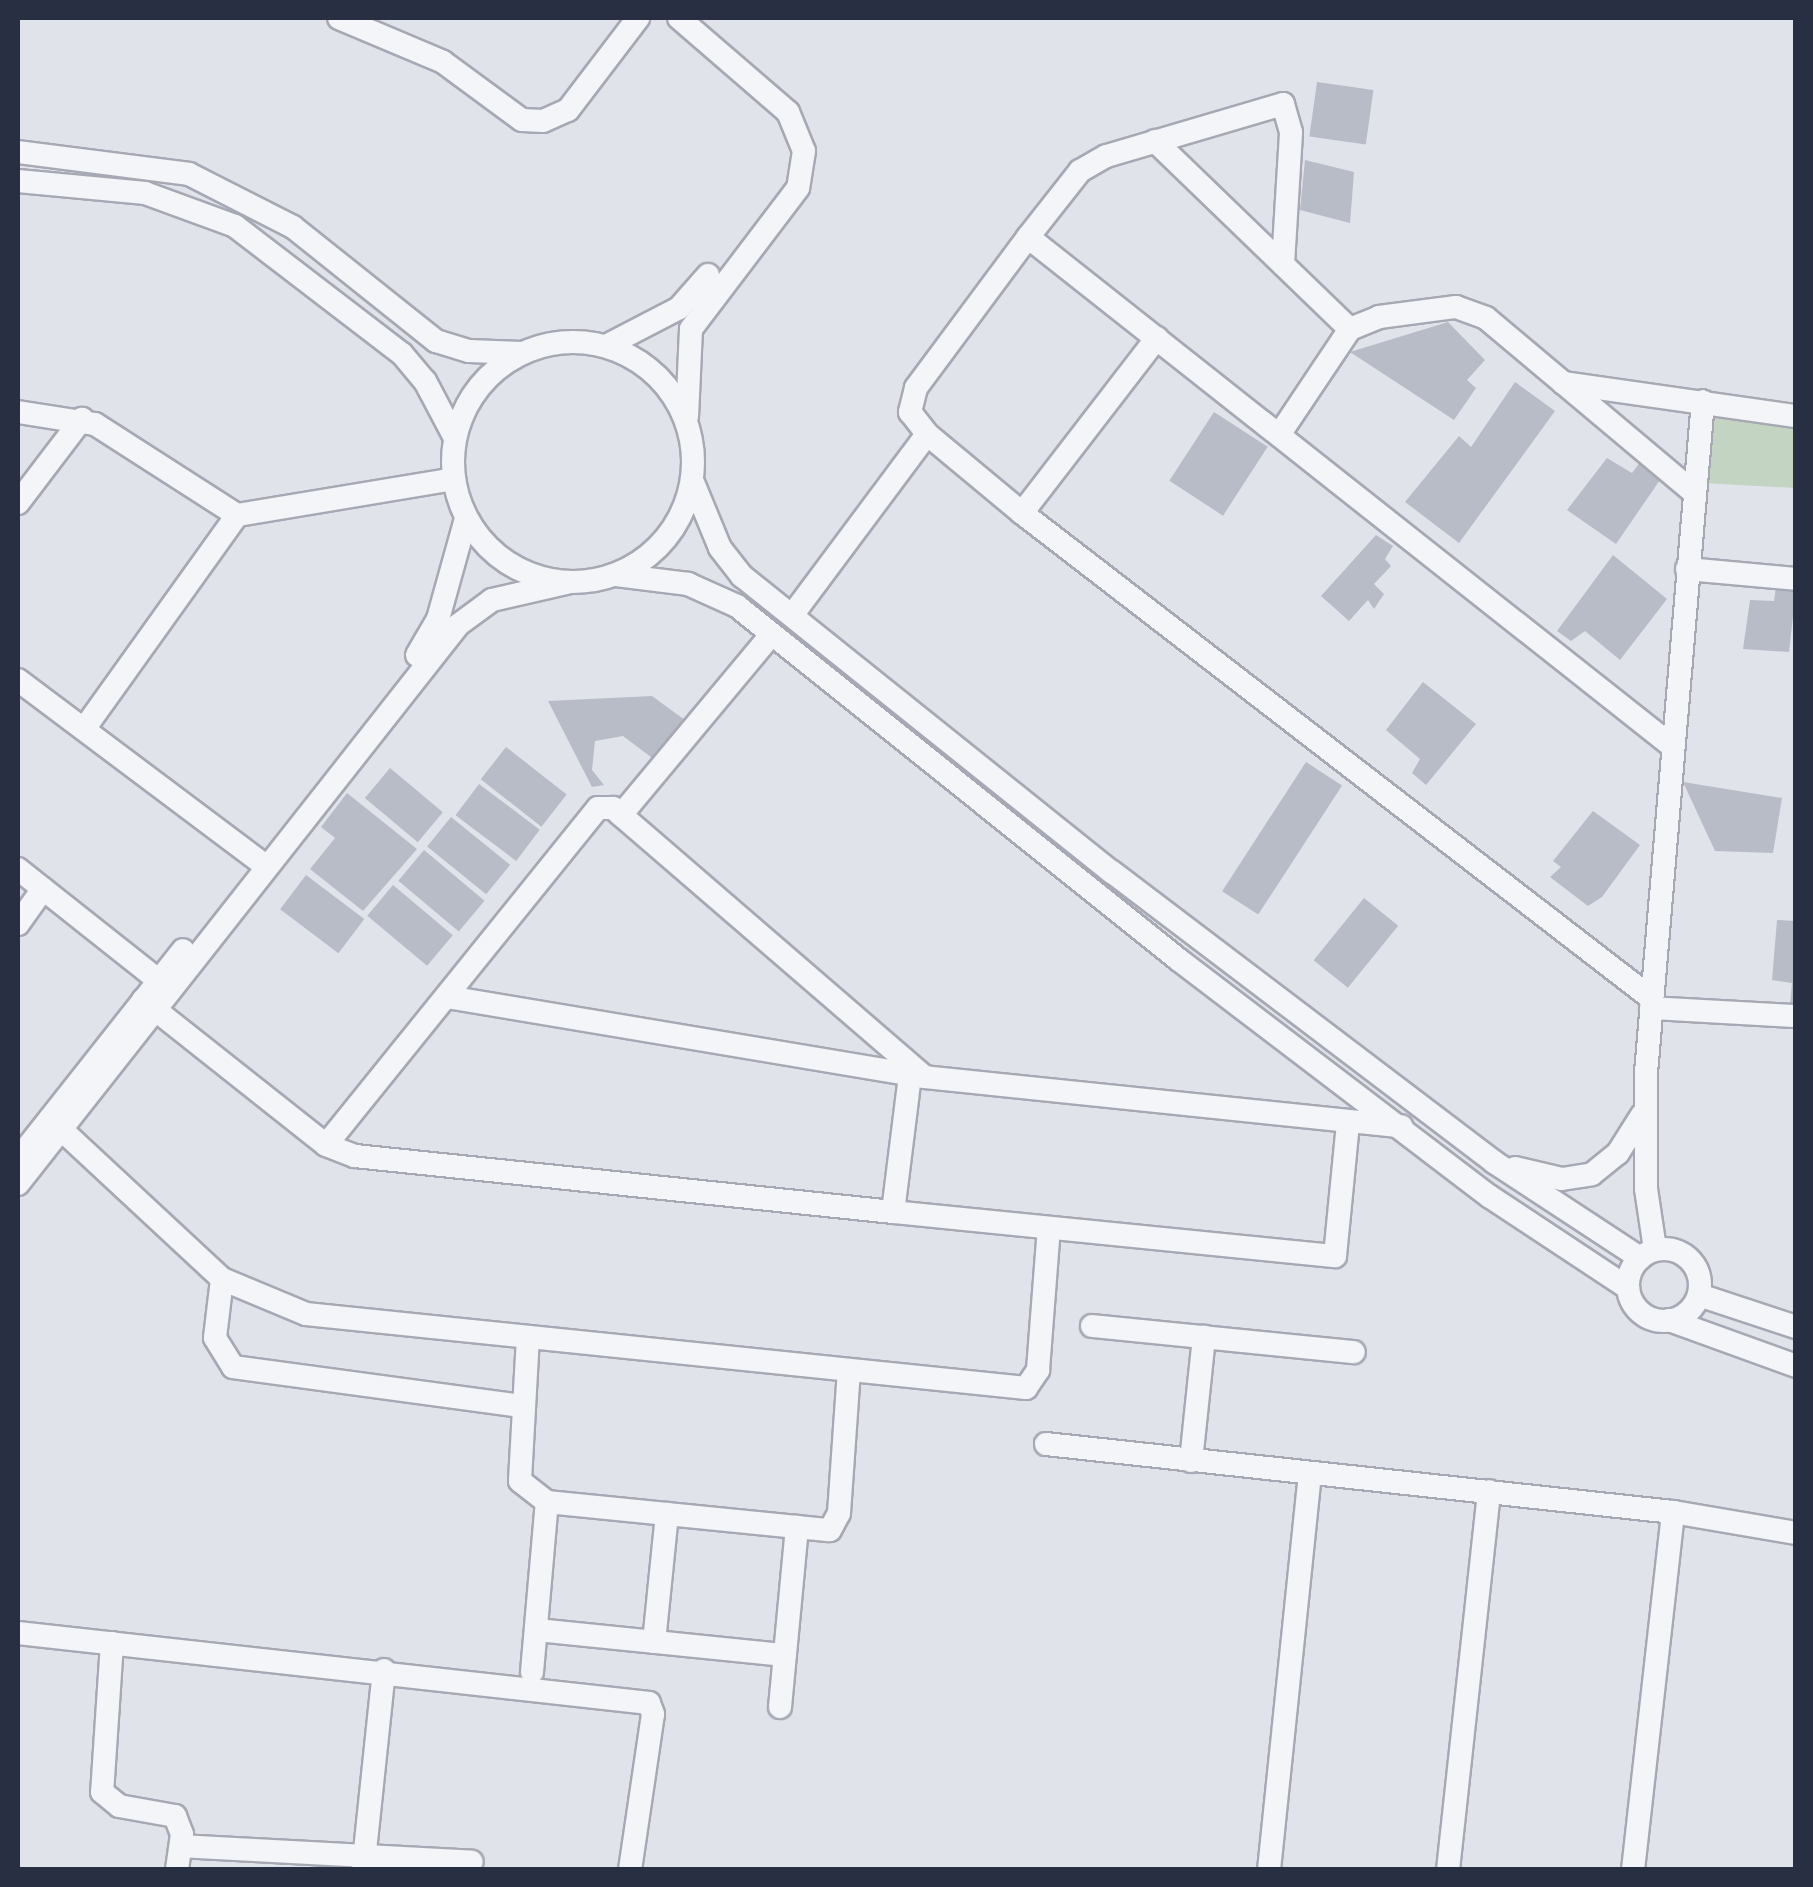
<!DOCTYPE html>
<style>
body{margin:0}
#map{position:relative;width:1813px;height:1887px;overflow:hidden;background:#e1e3ea;font-family:"Public Sans",sans-serif}
div>[style]{position:absolute}
.green>*{inset:0;background:#c4d4c2}
.building>*{inset:0;background:#b8bcc7;transform-origin:0 0}
.roads{filter:drop-shadow(2px 0 #a6a9b4) drop-shadow(-2px 0 #a6a9b4) drop-shadow(0 2px #a6a9b4) drop-shadow(0 -2px #a6a9b4)}
.minor>*{height:22px;margin:-11px;padding:0 11px;transform-origin:11px;border-radius:11px;background:#f4f5f8}
.minor>.ring{margin:-11px;padding:0;box-sizing:content-box;background:none;border:22px solid #f4f5f8;border-radius:50%}
span{translate:-50% -50%;white-space:nowrap;text-align:center;line-height:1.15;-webkit-text-stroke:8px #f1f2f7;paint-order:stroke}
.frame{position:absolute;inset:0;border:20px solid #292f42;pointer-events:none}
</style>
<div id="map">
<div class="green">
<i style="clip-path:polygon(1719px 408px,1795px 422px,1795px 488px,1703px 483px,1711px 420px)"></i>
</div>
<div class="building">
<i style="left:1317px;top:82px;width:57px;height:55px;rotate:8deg"></i>
<i style="clip-path:polygon(1305px 160px,1354px 172px,1350px 223px,1300px 210px)"></i>
<i style="clip-path:polygon(1448px 322px,1485px 360px,1467px 380px,1476px 388px,1454px 420px,1350px 352px)"></i>
<i style="clip-path:polygon(1515px 382px,1555px 411px,1459px 543px,1405px 502px,1459px 436px,1471px 447px)"></i>
<i style="left:1214px;top:412px;width:64px;height:82px;rotate:33deg"></i>
<i style="clip-path:polygon(1607px 458px,1632px 473px,1641px 461px,1662px 477px,1616px 544px,1567px 510px)"></i>
<i style="clip-path:polygon(1376px 535px,1393px 546px,1385px 559px,1391px 566px,1374px 584px,1384px 594px,1374px 609px,1368px 600px,1349px 621px,1321px 596px)"></i>
<i style="clip-path:polygon(1613px 555px,1667px 599px,1620px 660px,1585px 631px,1571px 641px,1557px 631px)"></i>
<i style="clip-path:polygon(1776px 587px,1796px 589px,1789px 652px,1743px 649px,1750px 600px,1774px 601px)"></i>
<i style="clip-path:polygon(1423px 682px,1476px 724px,1426px 785px,1412px 773px,1420px 759px,1386px 730px)"></i>
<i style="clip-path:polygon(652px 696px,689px 723px,659px 763px,623px 736px,595px 741px,592px 770px,604px 785px,592px 787px,548px 701px)"></i>
<i style="left:506px;top:747px;width:77px;height:41px;rotate:38deg"></i>
<i style="left:1306px;top:762px;width:43px;height:154px;rotate:33deg"></i>
<i style="left:390px;top:768px;width:69px;height:39px;rotate:40deg"></i>
<i style="clip-path:polygon(1683px 782px,1782px 798px,1773px 853px,1715px 851px)"></i>
<i style="left:479px;top:784px;width:76px;height:39px;rotate:37deg"></i>
<i style="clip-path:polygon(347px 793px,417px 849px,363px 911px,310px 869px,335px 838px,321px 827px)"></i>
<i style="clip-path:polygon(1593px 811px,1640px 845px,1602px 897px,1588px 906px,1550px 877px,1561px 867px,1553px 861px)"></i>
<i style="left:451px;top:817px;width:76px;height:38px;rotate:39deg"></i>
<i style="left:424px;top:850px;width:79px;height:40px;rotate:40deg"></i>
<i style="left:306px;top:875px;width:73px;height:43px;rotate:37deg"></i>
<i style="left:393px;top:885px;width:78px;height:40px;rotate:40deg"></i>
<i style="left:1364px;top:898px;width:44px;height:80px;rotate:39deg"></i>
<i style="clip-path:polygon(1777px 920px,1796px 921px,1796px 1005px,1790px 1005px,1792px 983px,1772px 980px)"></i>
</div>
<div class="roads">
<div class="minor">
<i style="left:339px;top:18px;width:113px;rotate:22.9deg"></i>
<i style="left:443px;top:62px;width:98px;rotate:36.3deg"></i>
<i style="left:522px;top:120px;width:21px;rotate:3deg"></i>
<i style="left:543px;top:121px;width:27px;rotate:-24deg"></i>
<i style="left:568px;top:110px;width:116px;rotate:-52.7deg"></i>
<i style="left:679px;top:18px;width:144px;rotate:40.8deg"></i>
<i style="left:788px;top:112px;width:42px;rotate:67.7deg"></i>
<i style="left:804px;top:151px;width:37px;rotate:99deg"></i>
<i style="left:798px;top:188px;width:177px;rotate:127.2deg"></i>
<i style="left:691px;top:329px;width:87px;rotate:92.6deg"></i>
<i style="left:1155px;top:141px;width:271px;rotate:44deg"></i>
<i style="left:18px;top:152px;width:172px;rotate:7.3deg"></i>
<i style="left:189px;top:174px;width:117px;rotate:27deg"></i>
<i style="left:293px;top:227px;width:183px;rotate:38.6deg"></i>
<i style="left:436px;top:341px;width:34px;rotate:17deg"></i>
<i style="left:469px;top:351px;width:53px;rotate:2.2deg"></i>
<i style="left:18px;top:181px;width:128px;rotate:5.4deg"></i>
<i style="left:145px;top:193px;width:96px;rotate:20.1deg"></i>
<i style="left:235px;top:226px;width:210px;rotate:37.5deg"></i>
<i style="left:402px;top:354px;width:35px;rotate:50deg"></i>
<i style="left:425px;top:381px;width:64px;rotate:62.2deg"></i>
<i style="left:1028px;top:237px;width:821px;rotate:38.32deg"></i>
<i style="left:1283px;top:264px;width:132px;rotate:-86.5deg"></i>
<i style="left:1291px;top:132px;width:29px;rotate:-106deg"></i>
<i style="left:1283px;top:104px;width:184px;rotate:163.6deg"></i>
<i style="left:1106px;top:156px;width:30px;rotate:150deg"></i>
<i style="left:1080px;top:171px;width:84px;rotate:128.2deg"></i>
<i style="left:1028px;top:237px;width:188px;rotate:126.6deg"></i>
<i style="left:916px;top:388px;width:25px;rotate:104deg"></i>
<i style="left:910px;top:412px;width:28px;rotate:52deg"></i>
<i style="left:927px;top:434px;width:124px;rotate:39.7deg"></i>
<i style="left:1022px;top:513px;width:794px;rotate:37.63deg"></i>
<i class="ring" style="left:453px;top:342px;width:218px;height:218px"></i>
<i style="left:606px;top:346px;width:82px;rotate:-27.5deg"></i>
<i style="left:679px;top:308px;width:44px;rotate:-48.7deg"></i>
<i style="left:1563px;top:383px;width:235px;rotate:8.1deg"></i>
<i style="left:18px;top:412px;width:78px;rotate:8.9deg"></i>
<i style="left:95px;top:424px;width:169px;rotate:32.7deg"></i>
<i style="left:237px;top:515px;width:220px;rotate:-9.4deg"></i>
<i style="left:1279px;top:435px;width:128px;rotate:-56.2deg"></i>
<i style="left:1350px;top:329px;width:31px;rotate:-22deg"></i>
<i style="left:1379px;top:317px;width:78px;rotate:-7.4deg"></i>
<i style="left:1456px;top:307px;width:32px;rotate:20deg"></i>
<i style="left:1486px;top:318px;width:270px;rotate:40deg"></i>
<i style="left:692px;top:480px;width:74px;rotate:67.6deg"></i>
<i style="left:720px;top:548px;width:36px;rotate:52deg"></i>
<i style="left:742px;top:576px;width:474px;rotate:38.7deg"></i>
<i style="left:1112px;top:872px;width:480px;rotate:37.2deg"></i>
<i style="left:1494px;top:1162px;width:175px;rotate:33.3deg"></i>
<i style="left:18px;top:503px;width:106px;rotate:-52.7deg"></i>
<i style="left:1022px;top:513px;width:221px;rotate:-52.4deg"></i>
<i style="left:1687px;top:569px;width:109px;rotate:5.2deg"></i>
<i style="left:616px;top:575px;width:73px;rotate:7.1deg"></i>
<i style="left:688px;top:584px;width:54px;rotate:24.2deg"></i>
<i style="left:737px;top:606px;width:566px;rotate:38.69deg"></i>
<i style="left:1179px;top:960px;width:390px;rotate:37.3deg"></i>
<i style="left:1489px;top:1196px;width:167px;rotate:33.5deg"></i>
<i style="left:793px;top:614px;width:224px;rotate:-53.3deg"></i>
<i style="left:417px;top:655px;width:42px;rotate:-59.7deg"></i>
<i style="left:438px;top:619px;width:104px;rotate:-74.4deg"></i>
<i style="left:18px;top:680px;width:311px;rotate:36.9deg"></i>
<i style="left:84px;top:729px;width:263px;rotate:-54.4deg"></i>
<i style="left:621px;top:815px;width:234px;rotate:-50.2deg"></i>
<i style="left:18px;top:869px;width:191px;rotate:38.4deg"></i>
<i style="left:18px;top:924px;width:43px;rotate:-54.5deg"></i>
<i style="left:447px;top:997px;width:484px;rotate:9.5deg"></i>
<i style="left:924px;top:1077px;width:480px;rotate:5.9deg"></i>
<i style="left:143px;top:1000px;width:233px;rotate:38.4deg"></i>
<i style="left:326px;top:1145px;width:31px;rotate:21deg"></i>
<i style="left:355px;top:1156px;width:541px;rotate:5.94deg"></i>
<i style="left:893px;top:1212px;width:444px;rotate:5.7deg"></i>
<i style="left:1335px;top:1256px;width:133px;rotate:-84.4deg"></i>
<i style="left:1651px;top:1008px;width:145px;rotate:3.2deg"></i>
<i style="left:50px;top:1119px;width:235px;rotate:42.9deg"></i>
<i style="left:222px;top:1279px;width:91px;rotate:22.6deg"></i>
<i style="left:306px;top:1314px;width:724px;rotate:5.87deg"></i>
<i style="left:1026px;top:1388px;width:22px;rotate:-56deg"></i>
<i style="left:1038px;top:1370px;width:142px;rotate:-85.6deg"></i>
<i style="left:326px;top:1145px;width:433px;rotate:-51.1deg"></i>
<i style="left:598px;top:808px;width:15px"></i>
<i style="left:613px;top:808px;width:408px;rotate:40.8deg"></i>
<i style="left:18px;top:1159px;width:266px;rotate:-51.7deg"></i>
<i style="left:1515px;top:1168px;width:48px;rotate:13.2deg"></i>
<i style="left:1562px;top:1179px;width:30px;rotate:-9deg"></i>
<i style="left:1592px;top:1174px;width:33px;rotate:-39deg"></i>
<i style="left:1618px;top:1153px;width:45px;rotate:-57.7deg"></i>
<i style="left:18px;top:1184px;width:711px;rotate:-51.79deg"></i>
<i style="left:458px;top:625px;width:42px;rotate:-36.3deg"></i>
<i style="left:492px;top:600px;width:76px;rotate:-12.9deg"></i>
<i style="left:893px;top:1212px;width:138px;rotate:-82.9deg"></i>
<i style="left:1655px;top:1249px;width:61px;rotate:-98.5deg"></i>
<i style="left:1646px;top:1189px;width:116px;rotate:-90deg"></i>
<i style="left:1646px;top:1073px;width:674px;rotate:-85.15deg"></i>
<i class="ring" style="left:1628px;top:1249px;width:50px;height:50px"></i>
<i style="left:222px;top:1279px;width:59px;rotate:96.8deg"></i>
<i style="left:215px;top:1338px;width:34px;rotate:58deg"></i>
<i style="left:233px;top:1367px;width:291px;rotate:7.7deg"></i>
<i style="left:1699px;top:1295px;width:102px;rotate:18.3deg"></i>
<i style="left:1669px;top:1320px;width:135px;rotate:19.9deg"></i>
<i style="left:1092px;top:1326px;width:263px;rotate:5.7deg"></i>
<i style="left:528px;top:1337px;width:144px;rotate:93.2deg"></i>
<i style="left:520px;top:1481px;width:34px;rotate:38deg"></i>
<i style="left:547px;top:1502px;width:284px;rotate:5.7deg"></i>
<i style="left:830px;top:1530px;width:19px;rotate:-62deg"></i>
<i style="left:839px;top:1513px;width:142px;rotate:-86deg"></i>
<i style="left:1046px;top:1444px;width:631px;rotate:6.19deg"></i>
<i style="left:1673px;top:1512px;width:125px;rotate:9.7deg"></i>
<i style="left:1191px;top:1461px;width:125px;rotate:-84deg"></i>
<i style="left:537px;top:1630px;width:249px;rotate:5.8deg"></i>
<i style="left:18px;top:1633px;width:635px;rotate:6.33deg"></i>
<i style="left:649px;top:1703px;width:12px;rotate:70deg"></i>
<i style="left:653px;top:1714px;width:158px;rotate:98.4deg"></i>
<i style="left:654px;top:1642px;width:129px;rotate:-84.2deg"></i>
<i style="left:112px;top:1643px;width:149px;rotate:93.8deg"></i>
<i style="left:102px;top:1792px;width:22px;rotate:39deg"></i>
<i style="left:119px;top:1806px;width:57px;rotate:10.1deg"></i>
<i style="left:175px;top:1816px;width:19px;rotate:69deg"></i>
<i style="left:182px;top:1834px;width:36px;rotate:98deg"></i>
<i style="left:532px;top:1672px;width:171px;rotate:-85deg"></i>
<i style="left:780px;top:1707px;width:181px;rotate:-84.6deg"></i>
<i style="left:181px;top:1846px;width:291px;rotate:3.1deg"></i>
<i style="left:363px;top:1870px;width:201px;rotate:-84deg"></i>
<i style="left:1269px;top:1870px;width:396px;rotate:-84.1deg"></i>
<i style="left:1448px;top:1870px;width:381px;rotate:-83.8deg"></i>
<i style="left:1633px;top:1870px;width:360px;rotate:-83.6deg"></i>
</div>
</div>
<div class="frame"></div>
</div>
